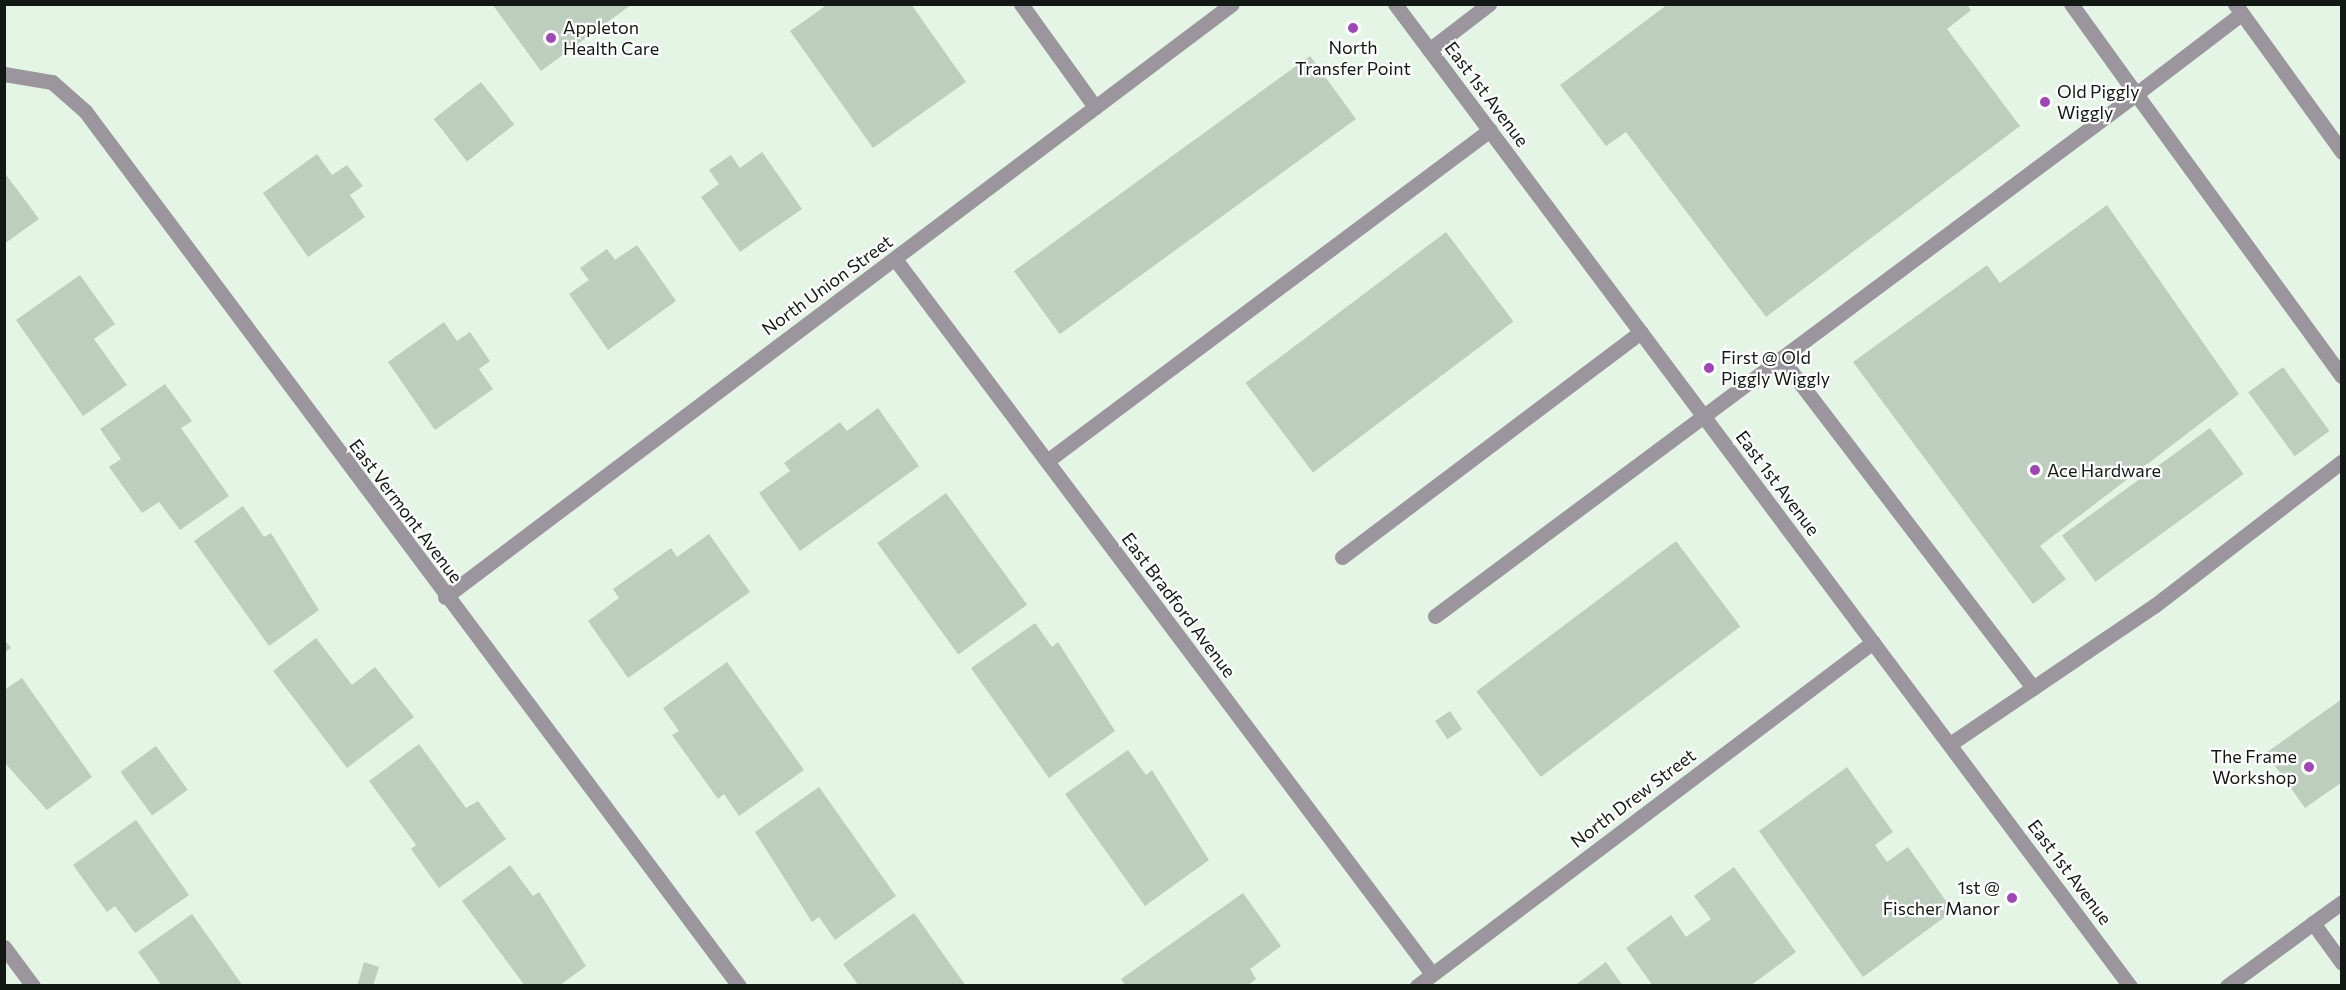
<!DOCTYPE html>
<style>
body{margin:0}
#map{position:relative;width:2346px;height:990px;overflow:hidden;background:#e4f5e6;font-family:Commissioner,sans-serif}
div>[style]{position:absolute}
.building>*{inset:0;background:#bdcebf;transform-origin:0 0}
.lane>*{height:15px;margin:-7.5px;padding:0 7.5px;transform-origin:7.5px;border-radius:7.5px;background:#9b969d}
.street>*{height:15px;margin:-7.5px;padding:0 7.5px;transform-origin:7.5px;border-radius:7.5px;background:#9b969d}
.dots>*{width:16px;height:16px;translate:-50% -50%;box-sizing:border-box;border:3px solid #fff;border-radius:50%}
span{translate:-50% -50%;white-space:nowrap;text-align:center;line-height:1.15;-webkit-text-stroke:4.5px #fff;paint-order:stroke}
.poi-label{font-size:18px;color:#121813}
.left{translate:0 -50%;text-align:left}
.right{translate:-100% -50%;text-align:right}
.street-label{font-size:18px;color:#121813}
.frame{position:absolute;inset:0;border:6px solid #121813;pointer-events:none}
</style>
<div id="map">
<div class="building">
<i style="clip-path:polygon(492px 4px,632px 4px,541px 71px)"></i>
<i style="clip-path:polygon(828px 4px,911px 4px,966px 82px,873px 148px,790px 31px)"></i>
<i style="clip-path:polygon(1668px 4px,1967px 4px,1971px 10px,1947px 29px,2020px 126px,1766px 317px,1626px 132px,1606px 146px,1560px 85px)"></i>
<i style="left:1310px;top:56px;width:78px;height:366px;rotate:54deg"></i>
<i style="left:481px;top:82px;width:54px;height:60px;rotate:52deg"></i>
<i style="clip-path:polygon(762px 152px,802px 209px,740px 252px,701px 197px,719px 184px,709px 170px,731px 155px,740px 168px)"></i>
<i style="clip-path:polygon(317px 154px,332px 175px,347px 165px,363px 186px,350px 195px,365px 217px,308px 257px,263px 193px)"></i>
<i style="clip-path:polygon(4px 172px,39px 219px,4px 244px)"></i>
<i style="clip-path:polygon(2107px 205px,2239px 394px,2040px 546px,2066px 579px,2033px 604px,1853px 362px,1987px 265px,2000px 283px)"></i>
<i style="left:1446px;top:232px;width:112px;height:251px;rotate:53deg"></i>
<i style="clip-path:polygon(637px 245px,676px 301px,608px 350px,569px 294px,589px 280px,580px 268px,607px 249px,615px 260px)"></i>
<i style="clip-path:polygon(80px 275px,115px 324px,94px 339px,127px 385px,83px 416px,16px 320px)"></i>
<i style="clip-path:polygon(444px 322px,457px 341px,470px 332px,490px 361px,479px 369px,493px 389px,435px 430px,388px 362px)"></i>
<i style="left:2283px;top:367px;width:79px;height:43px;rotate:54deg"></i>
<i style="clip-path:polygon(165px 384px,192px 421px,181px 428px,229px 496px,180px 530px,159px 502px,142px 513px,109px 467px,121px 459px,100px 429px)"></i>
<i style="clip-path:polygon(878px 408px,919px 466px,800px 551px,759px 493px,790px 471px,784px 463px,840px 422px,847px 431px)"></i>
<i style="left:2210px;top:428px;width:57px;height:183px;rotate:54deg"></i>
<i style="left:946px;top:493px;width:138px;height:85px;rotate:54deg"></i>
<i style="clip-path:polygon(243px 506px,264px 537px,271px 533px,319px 610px,269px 646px,194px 541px)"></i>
<i style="clip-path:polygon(709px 534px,750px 592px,628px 678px,588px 621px,619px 598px,613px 589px,671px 548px,677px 557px)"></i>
<i style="left:1676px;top:541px;width:107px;height:250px;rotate:53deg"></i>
<i style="clip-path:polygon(1035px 623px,1052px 647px,1058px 642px,1115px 731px,1049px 778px,971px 668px)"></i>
<i style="clip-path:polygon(316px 638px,352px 685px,375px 667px,414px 717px,347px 768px,273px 671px)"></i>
<i style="clip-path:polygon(4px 639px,11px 648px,4px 653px)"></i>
<i style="clip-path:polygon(727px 662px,804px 770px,739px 816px,724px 794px,718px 799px,672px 735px,679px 731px,663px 708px)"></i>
<i style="clip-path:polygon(22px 678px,92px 777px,47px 810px,4px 762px,4px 690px)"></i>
<i style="clip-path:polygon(2342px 699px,2342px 782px,2305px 808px,2266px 753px)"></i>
<i style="left:1450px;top:711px;width:22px;height:18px;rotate:56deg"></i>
<i style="clip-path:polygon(419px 744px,466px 808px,478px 801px,506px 839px,439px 888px,411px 849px,416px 845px,369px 781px)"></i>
<i style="left:156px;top:746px;width:54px;height:44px;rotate:54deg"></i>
<i style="clip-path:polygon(1128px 750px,1146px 775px,1152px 770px,1209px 860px,1145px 906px,1065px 794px)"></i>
<i style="clip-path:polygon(1847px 767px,1893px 832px,1875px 845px,1887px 862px,1908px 847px,1953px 911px,1863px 977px,1759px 831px)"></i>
<i style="clip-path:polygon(819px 787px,896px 896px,835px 940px,819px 917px,812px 922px,755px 832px)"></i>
<i style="clip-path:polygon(136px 820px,189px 895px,135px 933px,115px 906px,107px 912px,73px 865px)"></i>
<i style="clip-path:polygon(510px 865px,533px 896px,539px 892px,586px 966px,559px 986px,525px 986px,462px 901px)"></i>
<i style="clip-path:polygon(1734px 867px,1796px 952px,1750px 986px,1653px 986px,1626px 948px,1671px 915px,1686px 937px,1711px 919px,1694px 896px)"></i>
<i style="clip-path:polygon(1243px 893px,1281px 946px,1250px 969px,1256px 979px,1247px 986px,1126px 986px,1121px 979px)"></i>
<i style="clip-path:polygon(914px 913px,966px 986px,859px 986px,843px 964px)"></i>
<i style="clip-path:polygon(192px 914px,243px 986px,162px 986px,138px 952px)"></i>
<i style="clip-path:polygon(364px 962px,379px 967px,373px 986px,357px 986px)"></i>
<i style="clip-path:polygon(1606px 962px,1623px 986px,1574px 986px)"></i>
</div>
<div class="lane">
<i style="left:1021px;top:4px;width:127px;rotate:54.3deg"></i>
<i style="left:2235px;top:4px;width:183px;rotate:54.1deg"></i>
<i style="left:2241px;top:14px;width:132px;rotate:142.7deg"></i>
<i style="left:2136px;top:94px;width:349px;rotate:53.9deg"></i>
<i style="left:1429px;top:50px;width:76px;rotate:-37.5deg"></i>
<i style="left:1781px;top:358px;width:415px;rotate:52.6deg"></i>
<i style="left:1047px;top:461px;width:553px;rotate:-36.77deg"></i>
<i style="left:1342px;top:557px;width:374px;rotate:-37deg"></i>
<i style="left:1435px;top:616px;width:874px;rotate:-36.67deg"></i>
<i style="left:2136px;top:94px;width:111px;rotate:-125.8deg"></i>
<i style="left:1950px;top:744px;width:246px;rotate:-34.1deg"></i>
<i style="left:2154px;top:606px;width:237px;rotate:-37.6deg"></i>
<i style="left:2342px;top:902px;width:36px;rotate:144deg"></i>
<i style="left:2313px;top:923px;width:49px;rotate:54.1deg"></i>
<i style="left:2227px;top:986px;width:107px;rotate:-36.2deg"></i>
</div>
<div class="street">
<i style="left:1395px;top:4px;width:1227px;rotate:53.19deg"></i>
<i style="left:4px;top:74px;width:49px;rotate:9.5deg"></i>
<i style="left:52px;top:82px;width:44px;rotate:41.3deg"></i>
<i style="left:85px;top:111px;width:1092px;rotate:53.22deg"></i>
<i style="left:895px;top:259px;width:894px;rotate:53.09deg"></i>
<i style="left:445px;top:597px;width:985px;rotate:-37deg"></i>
<i style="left:4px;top:947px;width:49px;rotate:53.4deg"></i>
<i style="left:1417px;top:986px;width:571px;rotate:-37.03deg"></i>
</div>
<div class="dots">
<i style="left:1353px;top:28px;background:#9e48b5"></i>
<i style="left:551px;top:38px;background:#9e48b5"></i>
<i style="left:2045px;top:102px;background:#9e48b5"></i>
<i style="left:1709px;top:368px;background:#9e48b5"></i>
<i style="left:2035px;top:470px;background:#9e48b5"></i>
<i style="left:2309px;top:767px;background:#9e48b5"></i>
<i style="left:2012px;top:898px;background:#9e48b5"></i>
</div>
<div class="poi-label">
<span class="left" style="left:563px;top:38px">Appleton<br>Health Care</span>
<span style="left:1353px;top:58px">North<br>Transfer Point</span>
<span class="left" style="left:2057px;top:102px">Old Piggly<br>Wiggly</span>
<span class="left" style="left:1721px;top:368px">First @ Old<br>Piggly Wiggly</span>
<span class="left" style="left:2047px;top:470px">Ace Hardware</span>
<span class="right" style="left:2297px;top:767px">The Frame<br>Workshop</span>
<span class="right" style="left:2000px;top:898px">1st @<br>Fischer Manor</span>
</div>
<div class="street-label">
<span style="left:1487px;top:94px;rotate:53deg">East 1st Avenue</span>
<span style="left:827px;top:285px;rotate:-36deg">North Union Street</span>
<span style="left:1778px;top:483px;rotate:53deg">East 1st Avenue</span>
<span style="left:406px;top:511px;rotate:53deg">East Vermont Avenue</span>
<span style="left:1179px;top:605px;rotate:53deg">East Bradford Avenue</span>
<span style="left:1633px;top:798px;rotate:-37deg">North Drew Street</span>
<span style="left:2070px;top:872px;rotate:53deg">East 1st Avenue</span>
</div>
<div class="frame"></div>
</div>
